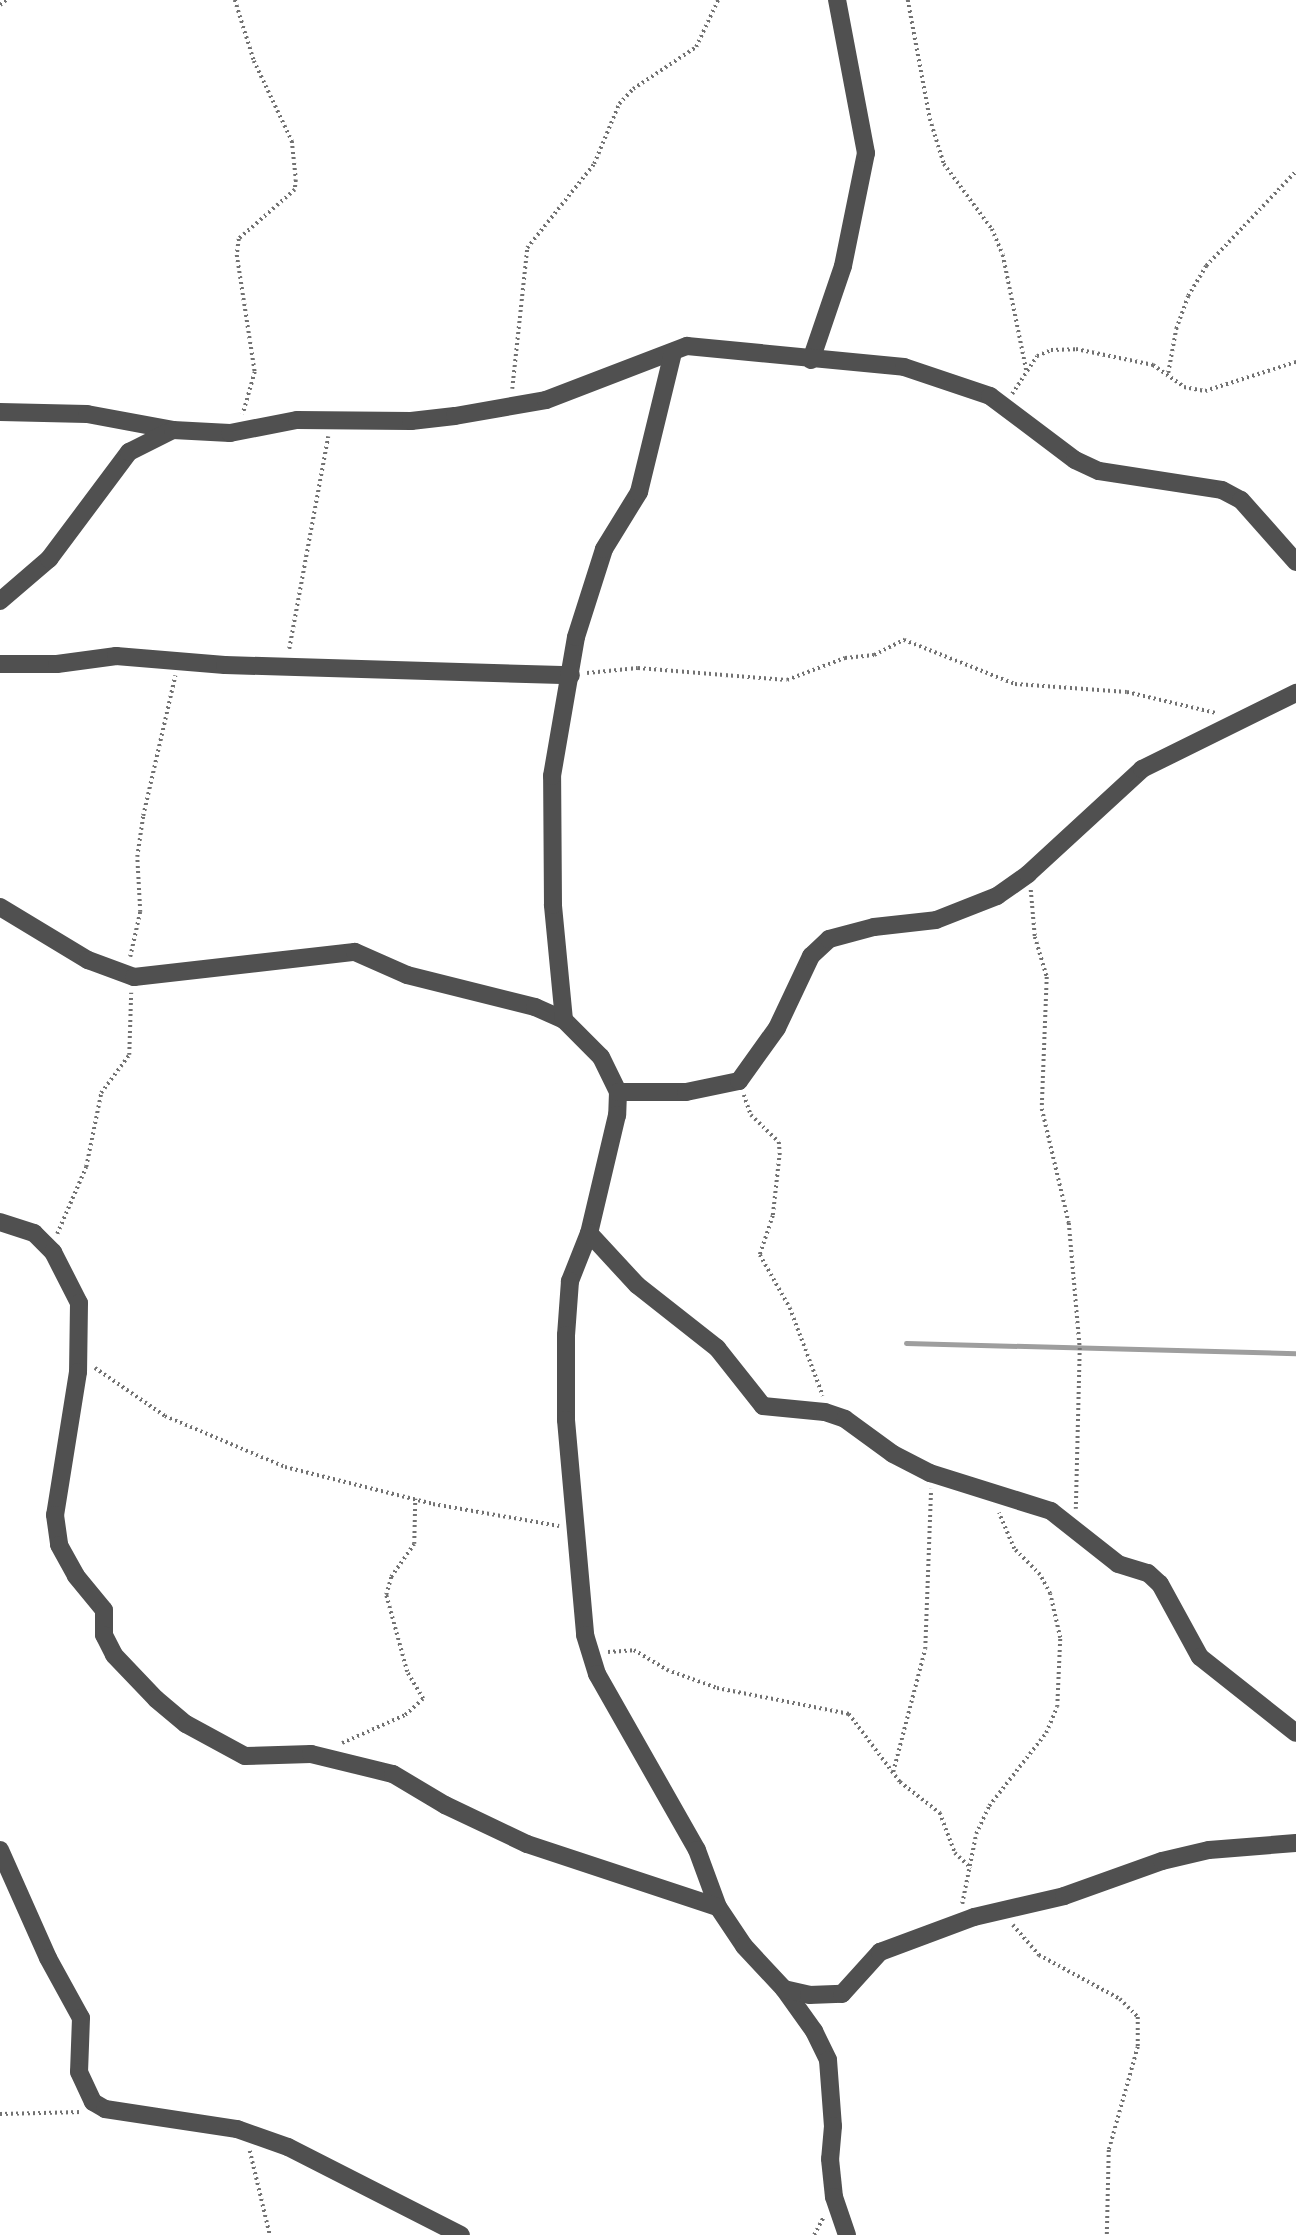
<!DOCTYPE html>
<style>
body{margin:0}
#map{position:relative;width:1296px;height:2235px;overflow:hidden;background:#fff;font-family:"Nunito Sans",sans-serif}
div>[style]{position:absolute}
.stream>*{height:5px;margin:-2.5px;padding:0 2.5px;transform-origin:2.5px;border-radius:2.5px;background:#9e9e9e}
.path>*{height:3.5px;margin-top:-1.75px;transform-origin:0;background:repeating-linear-gradient(90deg,#727272 0 2px,transparent 0 5.5px)}
.minor>*{height:18px;margin:-9px;padding:0 9px;transform-origin:9px;border-radius:9px;background:#505050}
span{translate:-50% -50%;white-space:nowrap;text-align:center;line-height:1.15;-webkit-text-stroke:5px #fff;paint-order:stroke}
</style>
<div id="map">
<div class="stream">
<i style="left:906px;top:1343px;width:390px;rotate:1.5deg"></i>
</div>
<div class="path">
<i style="left:235px;top:0;width:64px;rotate:72.7deg"></i>
<i style="left:254px;top:61px;width:89px;rotate:64.6deg"></i>
<i style="left:292px;top:141px;width:39px;rotate:84deg"></i>
<i style="left:296px;top:180px;width:10px;rotate:96deg"></i>
<i style="left:295px;top:190px;width:74px;rotate:138.8deg"></i>
<i style="left:239px;top:239px;width:16px;rotate:97deg"></i>
<i style="left:237px;top:255px;width:118px;rotate:81.3deg"></i>
<i style="left:255px;top:372px;width:44px;rotate:105.9deg"></i>
<i style="left:908px;top:0;width:121px;rotate:79.5deg"></i>
<i style="left:930px;top:119px;width:47px;rotate:72.7deg"></i>
<i style="left:944px;top:164px;width:81px;rotate:53.6deg"></i>
<i style="left:992px;top:229px;width:28px;rotate:67deg"></i>
<i style="left:1003px;top:255px;width:120px;rotate:78.5deg"></i>
<i style="left:0;top:5px;width:8px;rotate:-40deg"></i>
<i style="left:1168px;top:373px;width:45px;rotate:-79.7deg"></i>
<i style="left:1176px;top:329px;width:35px;rotate:-70deg"></i>
<i style="left:1188px;top:296px;width:35px;rotate:-59deg"></i>
<i style="left:1206px;top:266px;width:131px;rotate:-46.5deg"></i>
<i style="left:512px;top:389px;width:142px;rotate:-83.9deg"></i>
<i style="left:527px;top:248px;width:107px;rotate:-51.4deg"></i>
<i style="left:594px;top:164px;width:65px;rotate:-67.4deg"></i>
<i style="left:619px;top:104px;width:21px;rotate:-47deg"></i>
<i style="left:633px;top:89px;width:76px;rotate:-33.7deg"></i>
<i style="left:696px;top:47px;width:52px;rotate:-64.9deg"></i>
<i style="left:1012px;top:394px;width:45px;rotate:-56.7deg"></i>
<i style="left:1037px;top:356px;width:15px;rotate:-23deg"></i>
<i style="left:1051px;top:350px;width:25px;rotate:-2deg"></i>
<i style="left:1076px;top:349px;width:79px;rotate:11.7deg"></i>
<i style="left:1153px;top:365px;width:38px;rotate:35deg"></i>
<i style="left:1184px;top:387px;width:21px;rotate:11deg"></i>
<i style="left:1205px;top:391px;width:96px;rotate:-17.7deg"></i>
<i style="left:289px;top:649px;width:216px;rotate:-79.6deg"></i>
<i style="left:587px;top:673px;width:51px;rotate:-5.6deg"></i>
<i style="left:638px;top:668px;width:149px;rotate:4.6deg"></i>
<i style="left:787px;top:680px;width:62px;rotate:-20.8deg"></i>
<i style="left:845px;top:658px;width:29px;rotate:-6deg"></i>
<i style="left:874px;top:655px;width:34px;rotate:-27deg"></i>
<i style="left:904px;top:640px;width:119px;rotate:21.6deg"></i>
<i style="left:1015px;top:684px;width:112px;rotate:4.1deg"></i>
<i style="left:1127px;top:692px;width:91px;rotate:13.3deg"></i>
<i style="left:1031px;top:890px;width:47px;rotate:85.1deg"></i>
<i style="left:1035px;top:937px;width:42px;rotate:73.3deg"></i>
<i style="left:1047px;top:977px;width:132px;rotate:92.2deg"></i>
<i style="left:1042px;top:1109px;width:117px;rotate:76.7deg"></i>
<i style="left:1069px;top:1223px;width:125px;rotate:85deg"></i>
<i style="left:1080px;top:1348px;width:161px;rotate:91.4deg"></i>
<i style="left:130px;top:957px;width:46px;rotate:-77.5deg"></i>
<i style="left:140px;top:912px;width:55px;rotate:-93.1deg"></i>
<i style="left:137px;top:857px;width:41px;rotate:-81.7deg"></i>
<i style="left:143px;top:816px;width:144px;rotate:-77.1deg"></i>
<i style="left:744px;top:1095px;width:21px;rotate:71deg"></i>
<i style="left:751px;top:1115px;width:39px;rotate:44deg"></i>
<i style="left:779px;top:1142px;width:11px;rotate:85deg"></i>
<i style="left:780px;top:1153px;width:63px;rotate:96.3deg"></i>
<i style="left:773px;top:1216px;width:41px;rotate:108.4deg"></i>
<i style="left:760px;top:1255px;width:61px;rotate:60.5deg"></i>
<i style="left:790px;top:1308px;width:94px;rotate:69.4deg"></i>
<i style="left:57px;top:1234px;width:73px;rotate:-66.6deg"></i>
<i style="left:86px;top:1167px;width:76px;rotate:-78.5deg"></i>
<i style="left:101px;top:1093px;width:47px;rotate:-53.6deg"></i>
<i style="left:129px;top:1055px;width:62px;rotate:-88.2deg"></i>
<i style="left:95px;top:1368px;width:85px;rotate:34.4deg"></i>
<i style="left:165px;top:1416px;width:130px;rotate:23deg"></i>
<i style="left:285px;top:1467px;width:153px;rotate:14deg"></i>
<i style="left:433px;top:1504px;width:128px;rotate:9.9deg"></i>
<i style="left:608px;top:1652px;width:26px;rotate:-4deg"></i>
<i style="left:634px;top:1650px;width:39px;rotate:31deg"></i>
<i style="left:667px;top:1670px;width:53px;rotate:19.8deg"></i>
<i style="left:717px;top:1688px;width:135px;rotate:11.1deg"></i>
<i style="left:849px;top:1714px;width:85px;rotate:53.1deg"></i>
<i style="left:900px;top:1782px;width:51px;rotate:37.8deg"></i>
<i style="left:940px;top:1813px;width:43px;rotate:69.4deg"></i>
<i style="left:955px;top:1853px;width:22px;rotate:43deg"></i>
<i style="left:342px;top:1743px;width:69px;rotate:-24deg"></i>
<i style="left:405px;top:1715px;width:24px;rotate:-42deg"></i>
<i style="left:423px;top:1699px;width:31px;rotate:-121deg"></i>
<i style="left:407px;top:1672px;width:80px;rotate:-105.3deg"></i>
<i style="left:386px;top:1595px;width:19px;rotate:-74deg"></i>
<i style="left:391px;top:1577px;width:40px;rotate:-55.1deg"></i>
<i style="left:414px;top:1544px;width:45px;rotate:-88.7deg"></i>
<i style="left:893px;top:1772px;width:127px;rotate:-75.4deg"></i>
<i style="left:925px;top:1649px;width:160px;rotate:-87.9deg"></i>
<i style="left:962px;top:1904px;width:71px;rotate:-78.7deg"></i>
<i style="left:976px;top:1834px;width:31px;rotate:-65deg"></i>
<i style="left:989px;top:1806px;width:93px;rotate:-52deg"></i>
<i style="left:1046px;top:1733px;width:28px;rotate:-67deg"></i>
<i style="left:1057px;top:1707px;width:69px;rotate:-87.5deg"></i>
<i style="left:1060px;top:1638px;width:45px;rotate:-102.8deg"></i>
<i style="left:1050px;top:1594px;width:21px;rotate:-118deg"></i>
<i style="left:1040px;top:1575px;width:37px;rotate:-135deg"></i>
<i style="left:1014px;top:1549px;width:39px;rotate:-113deg"></i>
<i style="left:1013px;top:1925px;width:40px;rotate:49deg"></i>
<i style="left:1039px;top:1955px;width:92px;rotate:28.5deg"></i>
<i style="left:1120px;top:1999px;width:25px;rotate:45deg"></i>
<i style="left:1138px;top:2017px;width:30px;rotate:90deg"></i>
<i style="left:1138px;top:2047px;width:107px;rotate:105.7deg"></i>
<i style="left:1109px;top:2150px;width:85px;rotate:91.3deg"></i>
<i style="left:0;top:2114px;width:82px;rotate:-1.4deg"></i>
<i style="left:250px;top:2151px;width:86px;rotate:76.6deg"></i>
<i style="left:814px;top:2235px;width:19px;rotate:-62deg"></i>
</div>
<div class="minor">
<i style="left:811px;top:360px;width:99px;rotate:-71.2deg"></i>
<i style="left:843px;top:266px;width:115px;rotate:-78.5deg"></i>
<i style="left:866px;top:153px;width:156px;rotate:-100.7deg"></i>
<i style="left:0;top:412px;width:87px;rotate:1.3deg"></i>
<i style="left:87px;top:414px;width:87px;rotate:10.5deg"></i>
<i style="left:0;top:601px;width:65px;rotate:-40.6deg"></i>
<i style="left:49px;top:559px;width:134px;rotate:-53.2deg"></i>
<i style="left:129px;top:452px;width:49px;rotate:-26.6deg"></i>
<i style="left:173px;top:430px;width:57px;rotate:3deg"></i>
<i style="left:230px;top:433px;width:68px;rotate:-11deg"></i>
<i style="left:297px;top:420px;width:114px;rotate:0.5deg"></i>
<i style="left:411px;top:421px;width:44px;rotate:-6.5deg"></i>
<i style="left:455px;top:416px;width:92px;rotate:-10deg"></i>
<i style="left:546px;top:400px;width:151px;rotate:-21deg"></i>
<i style="left:687px;top:346px;width:218px;rotate:5.5deg"></i>
<i style="left:904px;top:367px;width:91px;rotate:18.6deg"></i>
<i style="left:990px;top:396px;width:106px;rotate:37deg"></i>
<i style="left:1075px;top:460px;width:26px;rotate:25deg"></i>
<i style="left:1099px;top:471px;width:124px;rotate:8.8deg"></i>
<i style="left:1222px;top:490px;width:21px;rotate:28deg"></i>
<i style="left:1241px;top:500px;width:83px;rotate:48.4deg"></i>
<i style="left:0;top:664px;width:57px"></i>
<i style="left:57px;top:664px;width:60px;rotate:-7.7deg"></i>
<i style="left:116px;top:656px;width:109px;rotate:4.7deg"></i>
<i style="left:225px;top:665px;width:346px;rotate:1.7deg"></i>
<i style="left:0;top:907px;width:103px;rotate:31.1deg"></i>
<i style="left:88px;top:960px;width:49px;rotate:20.3deg"></i>
<i style="left:134px;top:977px;width:222px;rotate:-6.5deg"></i>
<i style="left:355px;top:952px;width:57px;rotate:23.9deg"></i>
<i style="left:407px;top:975px;width:132px;rotate:14deg"></i>
<i style="left:535px;top:1007px;width:32px;rotate:24deg"></i>
<i style="left:564px;top:1020px;width:52px;rotate:45deg"></i>
<i style="left:601px;top:1057px;width:39px;rotate:64deg"></i>
<i style="left:618px;top:1092px;width:23px;rotate:92deg"></i>
<i style="left:617px;top:1115px;width:121px;rotate:103.3deg"></i>
<i style="left:589px;top:1233px;width:52px;rotate:111.6deg"></i>
<i style="left:570px;top:1281px;width:54px;rotate:94.2deg"></i>
<i style="left:566px;top:1335px;width:85px;rotate:90deg"></i>
<i style="left:566px;top:1420px;width:216px;rotate:84.9deg"></i>
<i style="left:585px;top:1635px;width:41px;rotate:72.9deg"></i>
<i style="left:597px;top:1674px;width:202px;rotate:60.4deg"></i>
<i style="left:697px;top:1850px;width:61px;rotate:69.8deg"></i>
<i style="left:718px;top:1907px;width:47px;rotate:56.3deg"></i>
<i style="left:744px;top:1946px;width:59px;rotate:47.1deg"></i>
<i style="left:784px;top:1989px;width:52px;rotate:54.5deg"></i>
<i style="left:814px;top:2031px;width:32px;rotate:64deg"></i>
<i style="left:828px;top:2060px;width:66px;rotate:85.7deg"></i>
<i style="left:833px;top:2126px;width:33px;rotate:95deg"></i>
<i style="left:830px;top:2159px;width:38px;rotate:84deg"></i>
<i style="left:834px;top:2197px;width:40px;rotate:71.1deg"></i>
<i style="left:564px;top:1020px;width:116px;rotate:-95.5deg"></i>
<i style="left:553px;top:905px;width:129px;rotate:-90.4deg"></i>
<i style="left:552px;top:776px;width:141px;rotate:-80.2deg"></i>
<i style="left:576px;top:637px;width:92px;rotate:-72.3deg"></i>
<i style="left:604px;top:549px;width:67px;rotate:-58.4deg"></i>
<i style="left:639px;top:492px;width:144px;rotate:-76.3deg"></i>
<i style="left:618px;top:1092px;width:68px"></i>
<i style="left:686px;top:1092px;width:54px;rotate:-11.7deg"></i>
<i style="left:739px;top:1081px;width:65px;rotate:-54.4deg"></i>
<i style="left:777px;top:1028px;width:80px;rotate:-64.7deg"></i>
<i style="left:811px;top:956px;width:25px;rotate:-43deg"></i>
<i style="left:829px;top:939px;width:47px;rotate:-14.9deg"></i>
<i style="left:874px;top:927px;width:62px;rotate:-6.4deg"></i>
<i style="left:936px;top:920px;width:66px;rotate:-21.5deg"></i>
<i style="left:997px;top:896px;width:38px;rotate:-35deg"></i>
<i style="left:1028px;top:874px;width:155px;rotate:-42.6deg"></i>
<i style="left:1142px;top:769px;width:172px;rotate:-26.3deg"></i>
<i style="left:0;top:1222px;width:36px;rotate:18deg"></i>
<i style="left:34px;top:1233px;width:27px;rotate:45deg"></i>
<i style="left:53px;top:1252px;width:57px;rotate:63deg"></i>
<i style="left:79px;top:1303px;width:69px;rotate:90.8deg"></i>
<i style="left:78px;top:1372px;width:145px;rotate:99.1deg"></i>
<i style="left:55px;top:1515px;width:30px;rotate:82deg"></i>
<i style="left:59px;top:1545px;width:35px;rotate:61deg"></i>
<i style="left:76px;top:1576px;width:44px;rotate:50.5deg"></i>
<i style="left:104px;top:1610px;width:25px;rotate:90deg"></i>
<i style="left:104px;top:1635px;width:22px;rotate:63deg"></i>
<i style="left:114px;top:1655px;width:61px;rotate:46.3deg"></i>
<i style="left:156px;top:1699px;width:39px;rotate:40deg"></i>
<i style="left:186px;top:1724px;width:67px;rotate:28.5deg"></i>
<i style="left:245px;top:1756px;width:66px;rotate:-1.7deg"></i>
<i style="left:311px;top:1754px;width:84px;rotate:13.7deg"></i>
<i style="left:393px;top:1774px;width:61px;rotate:30.8deg"></i>
<i style="left:445px;top:1805px;width:91px;rotate:25.4deg"></i>
<i style="left:527px;top:1844px;width:201px;rotate:18.3deg"></i>
<i style="left:589px;top:1233px;width:71px;rotate:47.3deg"></i>
<i style="left:637px;top:1285px;width:102px;rotate:38.2deg"></i>
<i style="left:717px;top:1348px;width:74px;rotate:51.6deg"></i>
<i style="left:763px;top:1406px;width:62px;rotate:5.5deg"></i>
<i style="left:825px;top:1412px;width:21px;rotate:19deg"></i>
<i style="left:845px;top:1419px;width:59px;rotate:36.1deg"></i>
<i style="left:893px;top:1454px;width:42px;rotate:27.2deg"></i>
<i style="left:930px;top:1473px;width:127px;rotate:17.4deg"></i>
<i style="left:1051px;top:1511px;width:85px;rotate:38.3deg"></i>
<i style="left:1118px;top:1564px;width:31px;rotate:17deg"></i>
<i style="left:1148px;top:1573px;width:16px;rotate:43deg"></i>
<i style="left:1160px;top:1584px;width:83px;rotate:61.3deg"></i>
<i style="left:1200px;top:1657px;width:122px;rotate:38.4deg"></i>
<i style="left:0;top:1850px;width:118px;rotate:66deg"></i>
<i style="left:48px;top:1958px;width:68px;rotate:61.2deg"></i>
<i style="left:81px;top:2018px;width:54px;rotate:92.1deg"></i>
<i style="left:79px;top:2072px;width:33px;rotate:65deg"></i>
<i style="left:93px;top:2102px;width:14px;rotate:30deg"></i>
<i style="left:105px;top:2109px;width:134px;rotate:8.6deg"></i>
<i style="left:237px;top:2129px;width:54px;rotate:19.4deg"></i>
<i style="left:288px;top:2147px;width:194px;rotate:27deg"></i>
<i style="left:784px;top:1989px;width:26px;rotate:13deg"></i>
<i style="left:809px;top:1995px;width:33px;rotate:-2deg"></i>
<i style="left:842px;top:1994px;width:57px;rotate:-47.9deg"></i>
<i style="left:880px;top:1952px;width:100px;rotate:-20.4deg"></i>
<i style="left:974px;top:1917px;width:92px;rotate:-13.1deg"></i>
<i style="left:1064px;top:1896px;width:104px;rotate:-19.7deg"></i>
<i style="left:1162px;top:1861px;width:48px;rotate:-13.2deg"></i>
<i style="left:1209px;top:1850px;width:87px;rotate:-4.6deg"></i>
</div>
</div>
